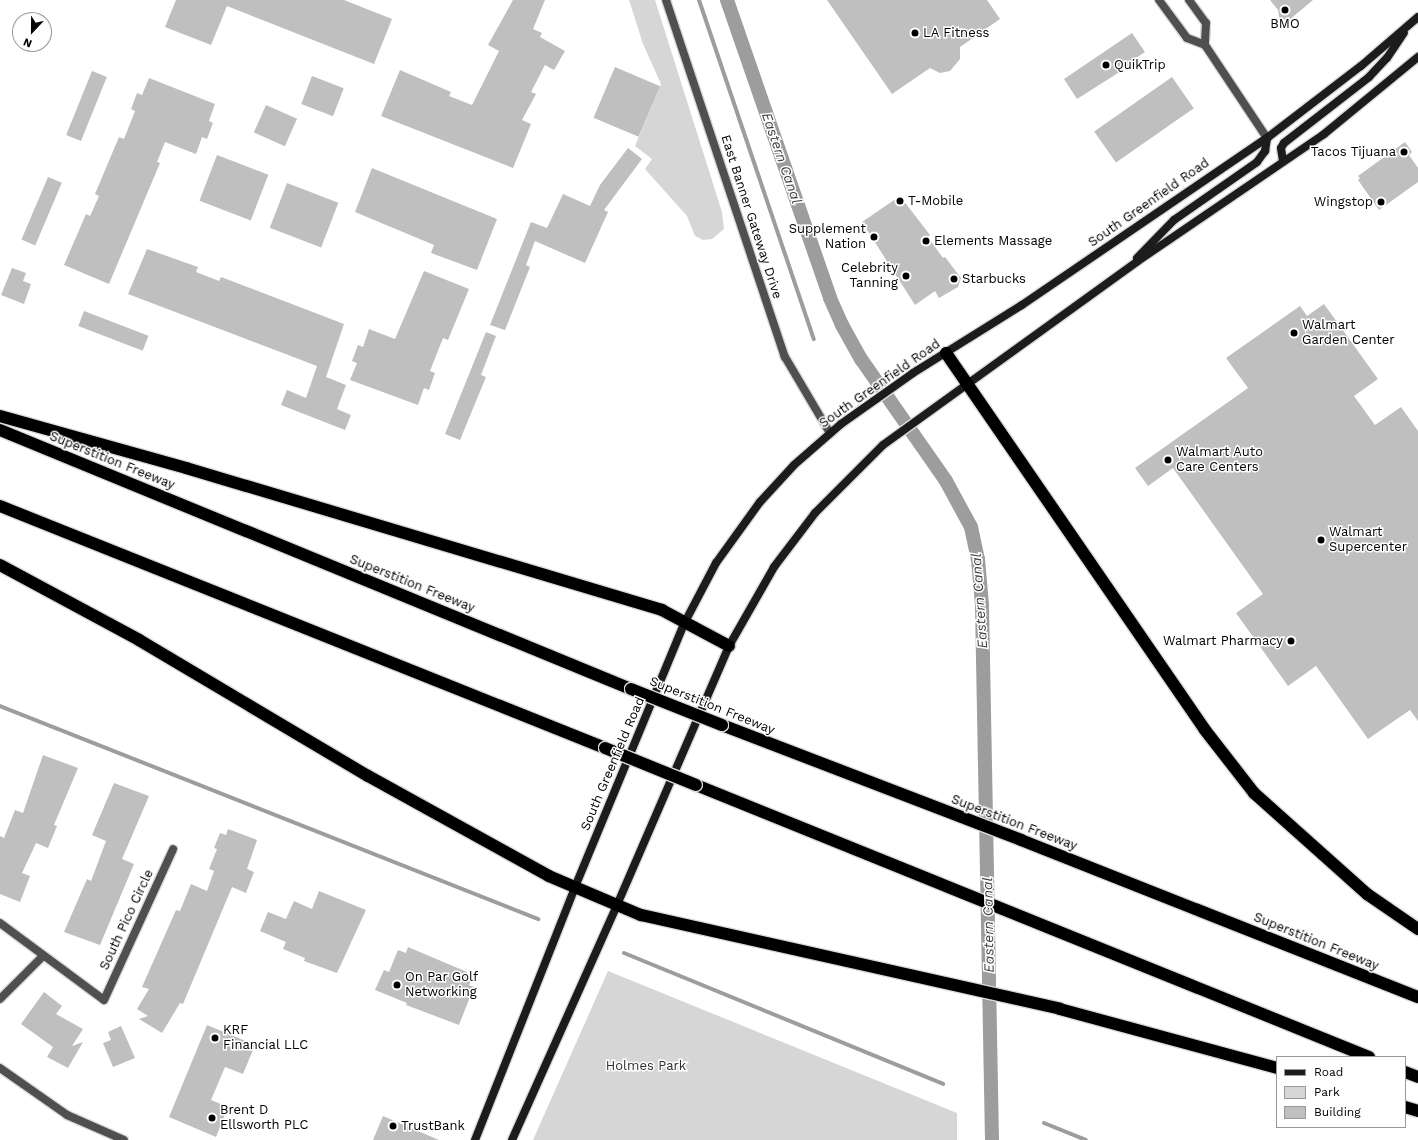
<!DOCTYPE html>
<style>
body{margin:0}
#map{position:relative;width:1418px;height:1140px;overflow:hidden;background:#fff;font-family:"Work Sans",sans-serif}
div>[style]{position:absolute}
.green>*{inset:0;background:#d6d6d6}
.stream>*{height:4px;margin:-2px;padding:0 2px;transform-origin:2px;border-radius:2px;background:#9d9d9d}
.canal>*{height:14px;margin:-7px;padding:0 7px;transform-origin:7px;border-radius:7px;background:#9d9d9d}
.building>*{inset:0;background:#bfbfbf;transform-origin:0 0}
.roads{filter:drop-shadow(1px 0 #dbdbdb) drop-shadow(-1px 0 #dbdbdb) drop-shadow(0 1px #dbdbdb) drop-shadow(0 -1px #dbdbdb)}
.street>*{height:8px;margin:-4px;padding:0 4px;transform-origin:4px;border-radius:4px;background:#4f4f4f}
.secondary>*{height:8px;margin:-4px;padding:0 4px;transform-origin:4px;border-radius:4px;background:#1c1c1c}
.highway>*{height:12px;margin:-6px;padding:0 6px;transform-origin:6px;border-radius:6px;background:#000}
.bridges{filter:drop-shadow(1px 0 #dbdbdb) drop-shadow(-1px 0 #dbdbdb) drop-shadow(0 1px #dbdbdb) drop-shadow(0 -1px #dbdbdb)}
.highway-bridge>*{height:12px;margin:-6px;padding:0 6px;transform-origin:6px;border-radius:6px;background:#000}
.dots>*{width:11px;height:11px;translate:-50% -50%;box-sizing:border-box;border:2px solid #fff;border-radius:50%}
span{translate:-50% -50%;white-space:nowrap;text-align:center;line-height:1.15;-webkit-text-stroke:3px #fff;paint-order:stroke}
.poi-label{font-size:13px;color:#000}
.left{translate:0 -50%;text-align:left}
.right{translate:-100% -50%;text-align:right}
.street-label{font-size:13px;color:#000}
.park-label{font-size:13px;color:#2d2d2d}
.water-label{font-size:14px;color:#3e3e3e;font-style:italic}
.legend{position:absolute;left:1276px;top:1056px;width:130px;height:72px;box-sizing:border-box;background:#fff;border:1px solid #999;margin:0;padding:5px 7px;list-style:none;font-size:12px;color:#000}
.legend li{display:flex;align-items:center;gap:8px;height:20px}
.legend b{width:20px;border:1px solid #999}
.north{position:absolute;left:12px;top:12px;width:40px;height:40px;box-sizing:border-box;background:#fff;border:1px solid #999;border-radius:50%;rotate:202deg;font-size:11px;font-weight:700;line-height:16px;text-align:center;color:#000}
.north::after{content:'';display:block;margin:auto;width:14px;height:18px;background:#000;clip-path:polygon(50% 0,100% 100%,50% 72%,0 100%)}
</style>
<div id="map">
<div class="green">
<i style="clip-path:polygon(629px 0,655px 0,722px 212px,724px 229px,712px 239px,703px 240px,695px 236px,687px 216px,645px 169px,652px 159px,635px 146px,661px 84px,643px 44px)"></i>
<i style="clip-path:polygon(608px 971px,957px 1113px,957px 1140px,533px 1140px)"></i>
</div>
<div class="stream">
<i style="left:699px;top:0;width:358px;rotate:71.3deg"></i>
<i style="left:0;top:706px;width:579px;rotate:21.6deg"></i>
<i style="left:624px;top:953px;width:345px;rotate:22.3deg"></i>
<i style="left:1044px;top:1123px;width:45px;rotate:22deg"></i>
</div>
<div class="canal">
<i style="left:727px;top:0;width:315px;rotate:70.9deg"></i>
<i style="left:830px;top:298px;width:30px;rotate:66deg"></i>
<i style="left:842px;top:325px;width:39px;rotate:61deg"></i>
<i style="left:861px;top:359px;width:149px;rotate:55.1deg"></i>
<i style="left:946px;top:481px;width:52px;rotate:61.5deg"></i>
<i style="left:971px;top:527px;width:33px;rotate:78deg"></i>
<i style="left:978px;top:559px;width:46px;rotate:85deg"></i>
<i style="left:982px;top:605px;width:535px;rotate:88.93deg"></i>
</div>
<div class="building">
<i style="clip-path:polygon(176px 0,344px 0,392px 19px,374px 64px,227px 6px,211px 45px,165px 27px)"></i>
<i style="clip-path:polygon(513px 0,545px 0,533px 29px,542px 33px,540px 37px,565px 51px,554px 70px,545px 65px,531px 92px,536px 94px,522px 120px,531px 124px,513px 168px,381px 116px,400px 70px,451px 92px,449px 96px,472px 105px,499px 51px,488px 45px)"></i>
<i style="clip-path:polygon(827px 0,987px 0,1000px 19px,960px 47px,960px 59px,950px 71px,940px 73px,930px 68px,892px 94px)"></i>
<i style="clip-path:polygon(1270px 0,1313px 0,1288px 21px,1279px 17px,1278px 10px)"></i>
<i style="clip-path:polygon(1132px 33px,1145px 52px,1127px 64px,1129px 66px,1077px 99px,1064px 79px)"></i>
<i style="left:615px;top:67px;width:49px;height:55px;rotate:23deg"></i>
<i style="left:92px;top:71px;width:16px;height:69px;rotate:22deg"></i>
<i style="left:312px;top:76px;width:34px;height:30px;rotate:21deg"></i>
<i style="left:1172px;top:77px;width:38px;height:95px;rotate:55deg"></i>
<i style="clip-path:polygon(149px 78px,215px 104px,209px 121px,213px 123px,207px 139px,202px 137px,196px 154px,165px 142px,157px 162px,160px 163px,109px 284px,64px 265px,86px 214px,90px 216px,99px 196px,95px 194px,119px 137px,124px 139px,135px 111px,131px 109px,137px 93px,142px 95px)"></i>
<i style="left:266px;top:105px;width:34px;height:30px;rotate:24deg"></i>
<i style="clip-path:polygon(1405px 142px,1412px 152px,1409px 155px,1418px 168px,1418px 182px,1379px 210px,1358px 180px,1360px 178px,1358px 176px)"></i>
<i style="clip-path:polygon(628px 148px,642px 159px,604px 210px,608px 212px,585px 263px,535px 241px,526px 265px,530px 267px,505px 330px,490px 325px,531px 222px,547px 228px,563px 194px,590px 206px,600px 185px)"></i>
<i style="left:217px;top:155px;width:55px;height:49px;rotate:21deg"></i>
<i style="clip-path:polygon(372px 168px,497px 219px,477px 270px,431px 253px,434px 245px,355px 212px)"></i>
<i style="left:48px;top:177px;width:15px;height:68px;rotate:23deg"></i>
<i style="left:287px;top:183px;width:55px;height:48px;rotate:21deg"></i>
<i style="clip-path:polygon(900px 196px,930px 235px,928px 237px,943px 258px,945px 257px,961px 278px,958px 287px,939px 298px,935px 291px,915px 305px,862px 222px)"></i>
<i style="clip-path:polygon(147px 249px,198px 267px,196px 272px,219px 281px,221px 277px,344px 324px,326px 377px,346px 385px,337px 409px,351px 415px,345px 430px,281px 405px,287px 390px,306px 398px,317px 366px,128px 294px)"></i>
<i style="clip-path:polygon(12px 268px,26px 273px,23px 281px,31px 284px,24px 304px,1px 295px)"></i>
<i style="clip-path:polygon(424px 271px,469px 289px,448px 340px,443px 338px,430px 371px,435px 373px,429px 390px,424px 388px,418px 405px,350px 380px,357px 363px,352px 361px,358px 345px,363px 347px,369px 329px,395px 339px)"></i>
<i style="clip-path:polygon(1324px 304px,1378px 379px,1354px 396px,1375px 425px,1401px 407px,1418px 431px,1418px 721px,1410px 710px,1368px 739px,1316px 666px,1288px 686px,1236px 613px,1263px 594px,1173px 468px,1148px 486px,1135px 468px,1248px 388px,1226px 358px,1300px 306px,1307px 316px)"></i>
<i style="left:84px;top:311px;width:69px;height:16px;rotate:21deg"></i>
<i style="clip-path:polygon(486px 332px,496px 336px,481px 375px,486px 377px,460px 440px,445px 434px)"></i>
<i style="clip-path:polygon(43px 755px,78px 768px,54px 825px,57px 826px,48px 848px,36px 843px,22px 873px,30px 876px,20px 902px,0 894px,0 836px,4px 838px,15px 810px,23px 813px)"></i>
<i style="clip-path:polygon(114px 783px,149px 796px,122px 859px,134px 864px,100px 945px,64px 932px,87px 879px,91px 881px,106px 841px,92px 835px)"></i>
<i style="clip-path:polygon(228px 829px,257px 840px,247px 869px,254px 872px,246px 893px,232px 887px,183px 1004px,180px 1003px,162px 1033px,139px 1019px,148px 1016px,137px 1009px,149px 989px,142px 987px,176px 910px,180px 911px,191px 884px,207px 891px,214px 871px,209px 869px,217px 849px,214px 848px,220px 833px,226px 835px)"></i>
<i style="clip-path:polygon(319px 891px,366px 910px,337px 973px,304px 961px,305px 958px,283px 949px,286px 942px,260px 931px,268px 912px,286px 919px,294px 901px,312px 909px)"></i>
<i style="clip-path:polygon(408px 947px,467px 972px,466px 976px,472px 979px,469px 985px,474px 987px,459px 1025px,406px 1005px,407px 1003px,375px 990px,384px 970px,389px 972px,398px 950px,406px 953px)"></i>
<i style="clip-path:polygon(44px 992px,62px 1006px,56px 1014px,83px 1029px,72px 1046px,83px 1042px,68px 1068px,47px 1057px,53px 1047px,21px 1024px)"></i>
<i style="clip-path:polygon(207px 1025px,255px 1045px,243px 1074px,225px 1067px,211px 1100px,228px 1107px,216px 1137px,169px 1117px)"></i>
<i style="clip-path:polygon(121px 1026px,135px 1058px,113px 1067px,103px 1043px,111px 1040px,108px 1032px)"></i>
<i style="clip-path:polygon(383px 1116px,439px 1140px,373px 1140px)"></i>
</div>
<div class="roads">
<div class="street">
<i style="left:666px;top:0;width:376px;rotate:71.6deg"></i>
<i style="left:785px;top:357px;width:88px;rotate:59.4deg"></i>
<i style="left:1159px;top:0;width:47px;rotate:53.6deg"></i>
<i style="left:1187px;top:38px;width:19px;rotate:21deg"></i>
<i style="left:1189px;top:0;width:29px;rotate:54deg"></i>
<i style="left:1206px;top:23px;width:22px;rotate:93deg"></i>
<i style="left:1205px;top:45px;width:112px;rotate:56.3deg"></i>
<i style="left:0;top:923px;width:129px;rotate:36.5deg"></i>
<i style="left:104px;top:1000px;width:166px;rotate:-65.4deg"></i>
<i style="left:0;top:999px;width:61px;rotate:-45deg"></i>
<i style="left:0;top:1068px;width:82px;rotate:35deg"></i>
<i style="left:67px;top:1115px;width:62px;rotate:23.7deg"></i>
</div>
<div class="secondary">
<i style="left:1283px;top:161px;width:13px;rotate:-99deg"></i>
<i style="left:1281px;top:148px;width:6px;rotate:-59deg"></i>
<i style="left:1284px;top:143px;width:108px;rotate:-37.8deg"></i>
<i style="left:1369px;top:77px;width:26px;rotate:-47deg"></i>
<i style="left:1387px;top:58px;width:30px;rotate:-56deg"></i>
<i style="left:1137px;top:258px;width:53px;rotate:-45.8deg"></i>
<i style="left:1174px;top:220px;width:101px;rotate:-34.9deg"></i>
<i style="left:1257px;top:162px;width:14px;rotate:-54deg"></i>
<i style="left:1265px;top:151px;width:13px;rotate:-81deg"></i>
<i style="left:475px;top:1140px;width:272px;rotate:-68.4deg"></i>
<i style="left:575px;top:887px;width:287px;rotate:-67.5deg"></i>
<i style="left:685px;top:622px;width:67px;rotate:-62.3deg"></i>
<i style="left:716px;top:563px;width:75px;rotate:-54.2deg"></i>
<i style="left:760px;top:502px;width:50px;rotate:-47.4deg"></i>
<i style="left:794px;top:465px;width:62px;rotate:-41.1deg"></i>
<i style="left:841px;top:424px;width:88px;rotate:-35.3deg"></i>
<i style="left:913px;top:373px;width:128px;rotate:-32deg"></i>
<i style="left:1022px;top:305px;width:297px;rotate:-34.3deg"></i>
<i style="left:1267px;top:138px;width:118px;rotate:-37.5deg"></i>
<i style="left:1361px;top:66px;width:75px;rotate:-40.7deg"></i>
<i style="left:512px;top:1140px;width:257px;rotate:-65.9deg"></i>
<i style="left:617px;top:905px;width:282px;rotate:-66.6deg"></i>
<i style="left:729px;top:646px;width:91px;rotate:-60.3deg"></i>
<i style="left:774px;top:567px;width:68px;rotate:-52.8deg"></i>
<i style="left:815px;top:513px;width:96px;rotate:-45deg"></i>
<i style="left:883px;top:445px;width:314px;rotate:-35.8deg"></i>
<i style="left:1138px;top:261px;width:225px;rotate:-34.3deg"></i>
<i style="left:1324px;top:134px;width:122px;rotate:-39.3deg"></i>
</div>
<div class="highway">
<i style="left:946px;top:353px;width:457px;rotate:55.5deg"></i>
<i style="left:1205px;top:730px;width:80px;rotate:52.1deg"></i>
<i style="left:1254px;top:793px;width:152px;rotate:41.8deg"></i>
<i style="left:1367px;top:894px;width:62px;rotate:34.5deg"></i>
<i style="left:0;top:416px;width:193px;rotate:15.6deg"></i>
<i style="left:186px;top:468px;width:497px;rotate:16.6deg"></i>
<i style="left:662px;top:610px;width:76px;rotate:28.2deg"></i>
<i style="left:0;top:430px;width:682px;rotate:22.32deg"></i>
<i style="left:0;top:506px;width:652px;rotate:21.8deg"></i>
<i style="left:0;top:565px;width:158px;rotate:28.3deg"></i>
<i style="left:139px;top:640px;width:266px;rotate:30.7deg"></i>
<i style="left:368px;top:776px;width:207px;rotate:28.9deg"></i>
<i style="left:549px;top:876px;width:100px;rotate:23deg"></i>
<i style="left:641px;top:915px;width:429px;rotate:12.6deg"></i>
<i style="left:1060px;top:1009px;width:225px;rotate:15.2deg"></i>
<i style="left:722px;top:725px;width:320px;rotate:21deg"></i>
<i style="left:1021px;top:840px;width:427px;rotate:21.6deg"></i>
<i style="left:696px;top:785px;width:726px;rotate:22.01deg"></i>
<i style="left:1405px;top:1072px;width:14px;rotate:21deg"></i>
<i style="left:1405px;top:1107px;width:14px;rotate:17deg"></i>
</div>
</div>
<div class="bridges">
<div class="highway-bridge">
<i style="left:631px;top:689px;width:98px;rotate:21.6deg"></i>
<i style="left:605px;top:748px;width:98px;rotate:22.1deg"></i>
</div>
</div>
<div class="dots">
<i style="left:1285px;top:10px;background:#000"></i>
<i style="left:915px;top:33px;background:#000"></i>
<i style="left:1106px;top:65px;background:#000"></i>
<i style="left:1404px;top:152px;background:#000"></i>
<i style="left:900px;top:201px;background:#000"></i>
<i style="left:1381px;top:202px;background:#000"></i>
<i style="left:874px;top:237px;background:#000"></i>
<i style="left:926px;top:241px;background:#000"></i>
<i style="left:906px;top:276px;background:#000"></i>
<i style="left:954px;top:279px;background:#000"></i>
<i style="left:1294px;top:333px;background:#000"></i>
<i style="left:1168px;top:460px;background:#000"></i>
<i style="left:1321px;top:540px;background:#000"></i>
<i style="left:1291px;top:641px;background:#000"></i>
<i style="left:397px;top:985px;background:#000"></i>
<i style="left:215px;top:1038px;background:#000"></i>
<i style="left:212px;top:1118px;background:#000"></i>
<i style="left:393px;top:1126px;background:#000"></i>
</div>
<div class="poi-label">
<span style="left:1285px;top:24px">BMO</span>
<span class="left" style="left:923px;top:33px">LA Fitness</span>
<span class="left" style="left:1114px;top:65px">QuikTrip</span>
<span class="right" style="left:1396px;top:152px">Tacos Tijuana</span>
<span class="left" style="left:908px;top:201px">T-Mobile</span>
<span class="right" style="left:1373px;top:202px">Wingstop</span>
<span class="right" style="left:866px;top:237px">Supplement<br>Nation</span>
<span class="left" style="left:934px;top:241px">Elements Massage</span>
<span class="right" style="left:898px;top:276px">Celebrity<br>Tanning</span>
<span class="left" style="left:962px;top:279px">Starbucks</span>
<span class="left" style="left:1302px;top:333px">Walmart<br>Garden Center</span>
<span class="left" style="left:1176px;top:460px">Walmart Auto<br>Care Centers</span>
<span class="left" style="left:1329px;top:540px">Walmart<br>Supercenter</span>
<span class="right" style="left:1283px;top:641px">Walmart Pharmacy</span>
<span class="left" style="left:405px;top:985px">On Par Golf<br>Networking</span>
<span class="left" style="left:223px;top:1038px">KRF<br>Financial LLC</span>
<span class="left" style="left:220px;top:1118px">Brent D<br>Ellsworth PLC</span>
<span class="left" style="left:401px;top:1126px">TrustBank</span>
</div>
<div class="street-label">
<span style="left:1149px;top:203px;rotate:-35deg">South Greenfield Road</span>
<span style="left:751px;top:217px;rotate:72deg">East Banner Gateway Drive</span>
<span style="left:880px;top:384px;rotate:-35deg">South Greenfield Road</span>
<span style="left:112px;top:461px;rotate:22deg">Superstition Freeway</span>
<span style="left:412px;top:584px;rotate:22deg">Superstition Freeway</span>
<span style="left:712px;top:706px;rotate:22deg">Superstition Freeway</span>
<span style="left:613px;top:764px;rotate:-67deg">South Greenfield Road</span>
<span style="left:1014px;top:823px;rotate:21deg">Superstition Freeway</span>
<span style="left:127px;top:920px;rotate:-65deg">South Pico Circle</span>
<span style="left:1316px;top:942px;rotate:22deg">Superstition Freeway</span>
</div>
<div class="park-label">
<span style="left:646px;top:1066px">Holmes Park</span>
</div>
<div class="water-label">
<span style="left:782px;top:158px;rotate:71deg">Eastern Canal</span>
<span style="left:979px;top:601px;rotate:-94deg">Eastern Canal</span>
<span style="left:988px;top:925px;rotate:-91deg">Eastern Canal</span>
</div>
<ul class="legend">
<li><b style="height:5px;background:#1c1c1c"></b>Road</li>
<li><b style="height:11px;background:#d6d6d6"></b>Park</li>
<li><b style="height:11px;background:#bfbfbf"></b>Building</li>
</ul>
<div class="north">N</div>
</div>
